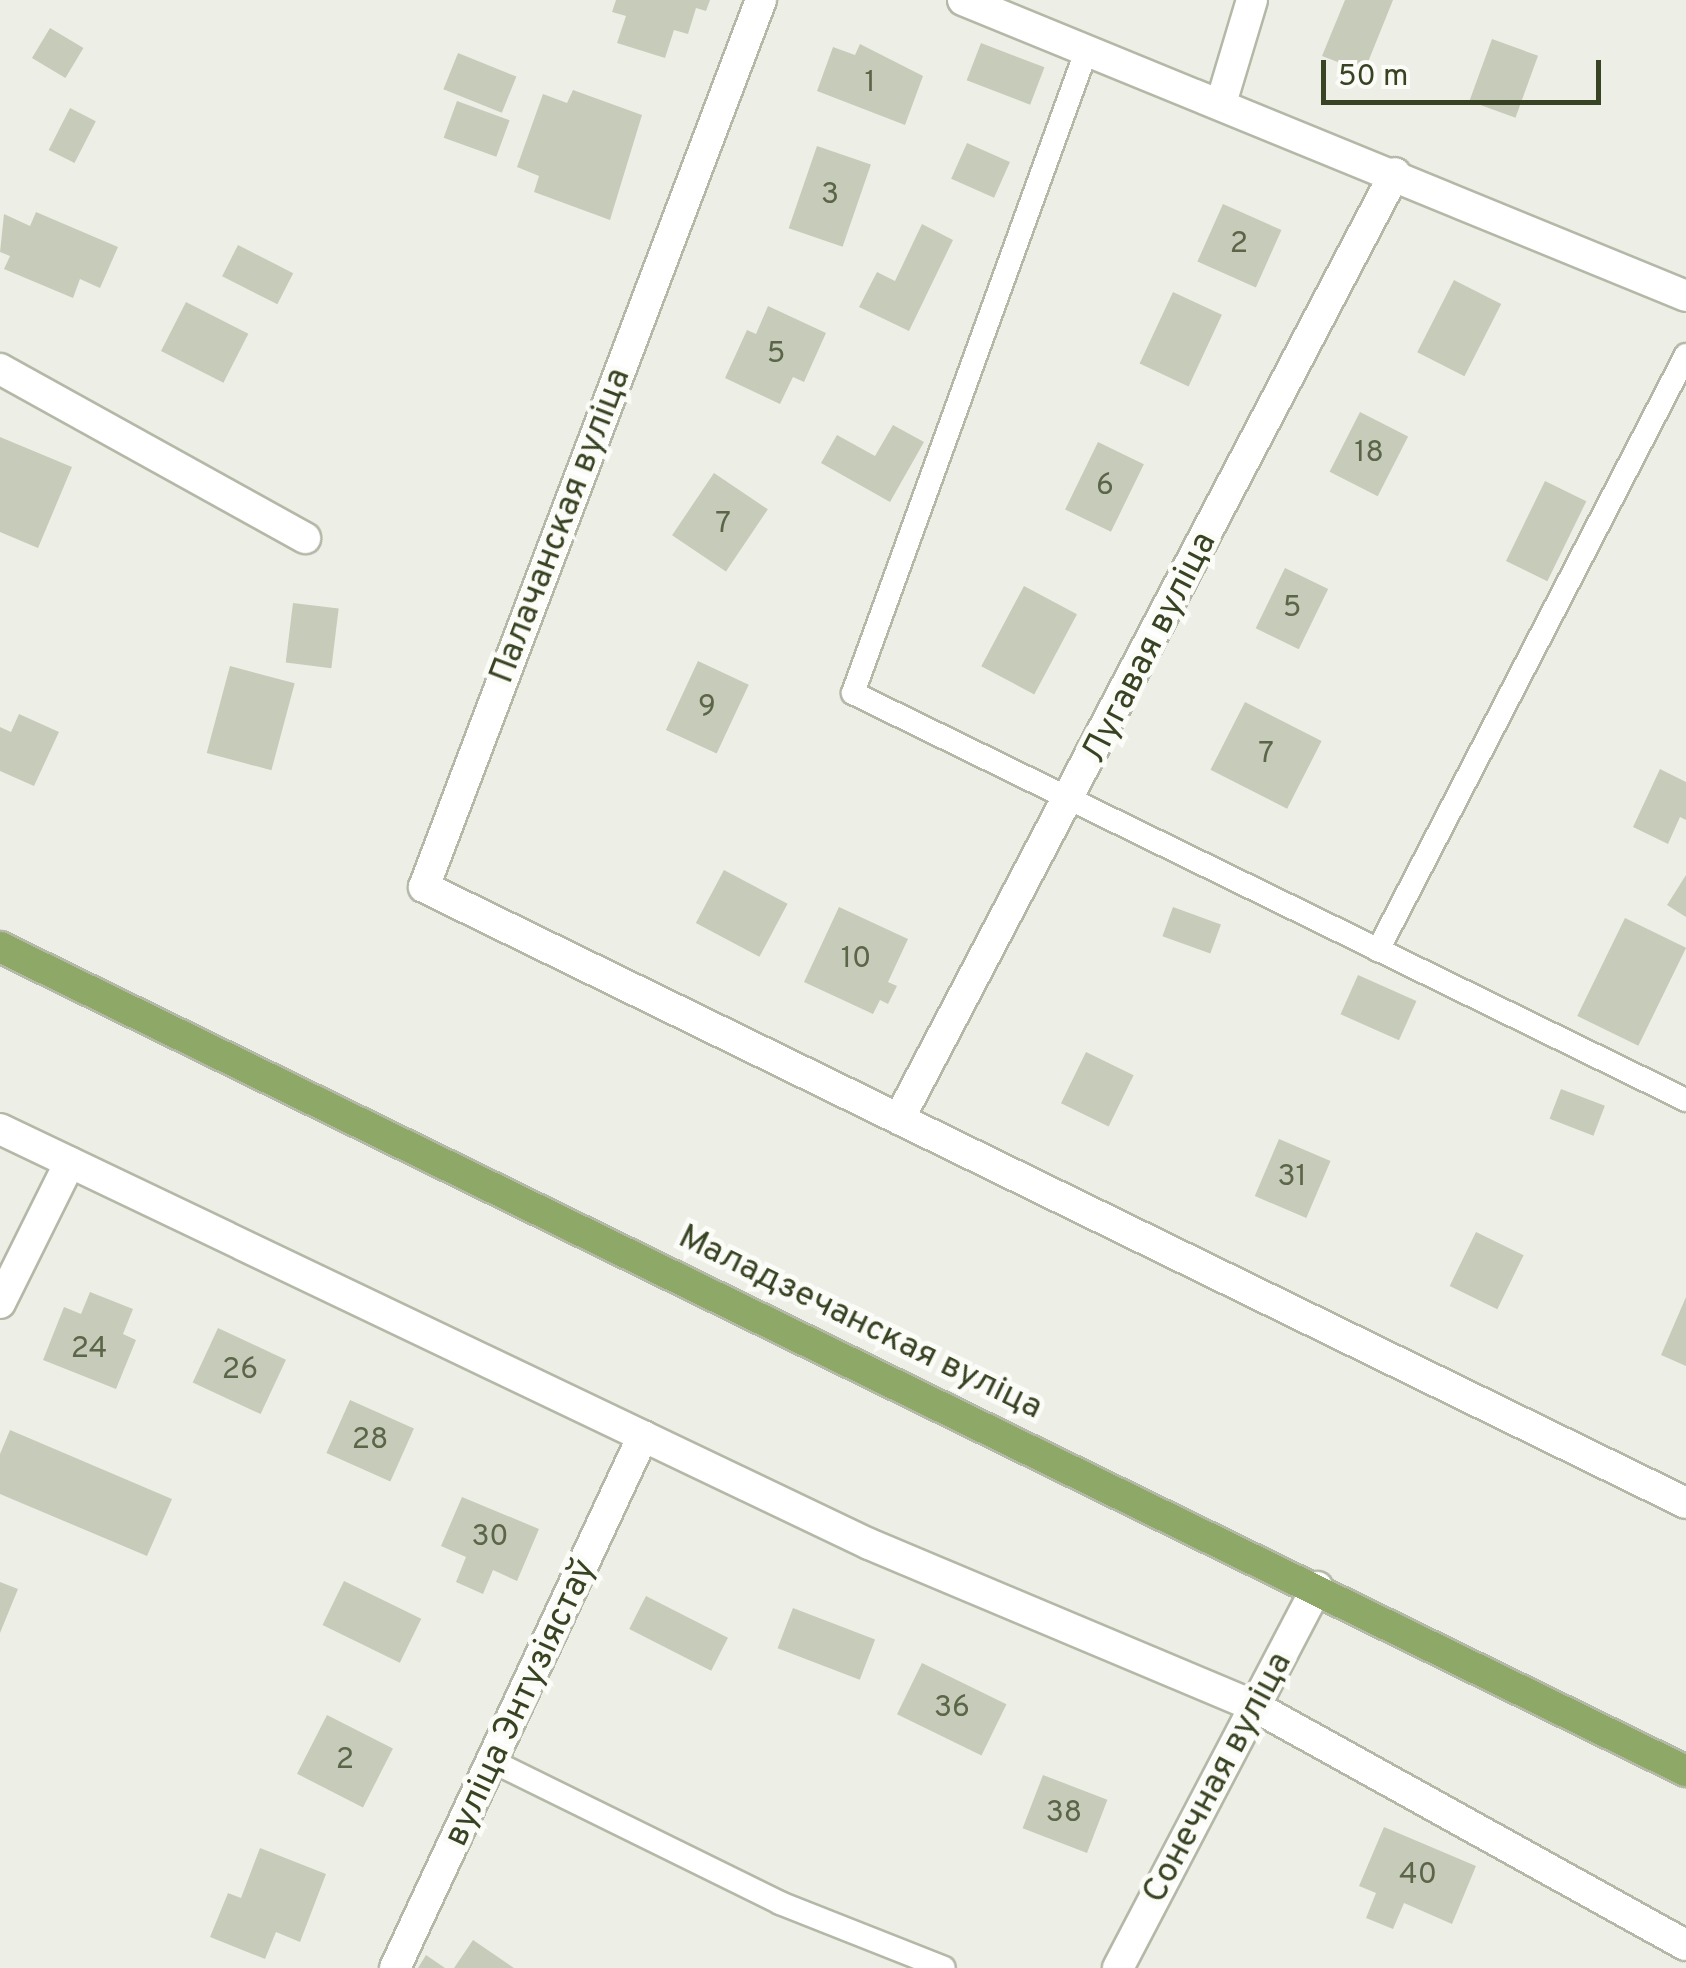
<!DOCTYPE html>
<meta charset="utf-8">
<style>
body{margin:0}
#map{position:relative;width:1686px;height:1968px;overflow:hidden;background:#edefe6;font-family:Overpass,sans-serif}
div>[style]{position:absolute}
.building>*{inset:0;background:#c7cbba;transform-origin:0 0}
.roads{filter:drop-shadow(2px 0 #b3b8a7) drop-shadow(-2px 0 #b3b8a7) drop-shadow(0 2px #b3b8a7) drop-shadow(0 -2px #b3b8a7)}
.service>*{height:22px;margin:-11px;padding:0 11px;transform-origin:11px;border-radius:11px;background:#fff}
.minor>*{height:30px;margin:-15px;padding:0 15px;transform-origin:15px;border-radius:15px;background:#fff}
.primary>*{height:30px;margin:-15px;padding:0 15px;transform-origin:15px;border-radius:15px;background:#8ea867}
span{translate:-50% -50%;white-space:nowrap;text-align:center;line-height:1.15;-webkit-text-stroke:10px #fbfbf7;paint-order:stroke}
.number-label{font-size:30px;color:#5b6548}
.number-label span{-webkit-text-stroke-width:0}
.street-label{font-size:35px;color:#374322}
.scale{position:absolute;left:1321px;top:60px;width:280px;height:45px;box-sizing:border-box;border:5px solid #374322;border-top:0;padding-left:12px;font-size:30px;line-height:35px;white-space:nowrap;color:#374322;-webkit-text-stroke:8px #fbfbf7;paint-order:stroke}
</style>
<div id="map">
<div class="building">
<i style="clip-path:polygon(616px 0,710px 0,706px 11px,696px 8px,688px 34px,674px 30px,665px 58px,617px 43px,626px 16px,612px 12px)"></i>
<i style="clip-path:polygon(1345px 0,1393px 0,1364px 72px,1322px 56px)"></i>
<i style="left:50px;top:28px;width:39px;height:35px;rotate:31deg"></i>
<i style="left:1492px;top:39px;width:49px;height:66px;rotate:20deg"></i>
<i style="left:981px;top:43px;width:68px;height:40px;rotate:21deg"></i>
<i style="clip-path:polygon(860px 44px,923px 76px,905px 125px,817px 91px,833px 47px,855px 55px)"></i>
<i style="left:458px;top:53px;width:63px;height:39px;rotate:22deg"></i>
<i style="clip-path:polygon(573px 90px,642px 115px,610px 220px,534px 192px,539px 176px,517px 167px,543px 94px,567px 103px)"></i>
<i style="left:457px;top:101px;width:56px;height:39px;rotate:20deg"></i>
<i style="left:70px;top:108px;width:29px;height:47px;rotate:27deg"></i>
<i style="left:967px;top:143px;width:47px;height:39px;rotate:24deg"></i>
<i style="left:817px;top:146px;width:57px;height:87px;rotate:19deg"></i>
<i style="left:1223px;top:204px;width:64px;height:63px;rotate:24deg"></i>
<i style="clip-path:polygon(36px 212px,118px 247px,100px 288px,80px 279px,73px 298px,4px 269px,10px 256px,0 252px,4px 214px,30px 226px)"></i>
<i style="clip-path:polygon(922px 224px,953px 240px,909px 331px,859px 307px,877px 272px,895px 281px)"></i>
<i style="left:238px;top:245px;width:62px;height:35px;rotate:27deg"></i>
<i style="left:1454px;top:280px;width:53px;height:81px;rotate:27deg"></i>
<i style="left:1173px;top:292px;width:54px;height:79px;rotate:25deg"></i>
<i style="left:186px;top:302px;width:70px;height:55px;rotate:27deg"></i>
<i style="clip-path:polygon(768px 306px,826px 333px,804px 382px,793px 377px,780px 404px,725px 378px,747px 330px,756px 334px)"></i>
<i style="left:1360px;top:412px;width:54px;height:67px;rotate:27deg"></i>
<i style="clip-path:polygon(893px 425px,924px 442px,890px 502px,821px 463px,837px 435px,875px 456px)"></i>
<i style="clip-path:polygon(0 437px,72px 467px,38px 548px,0 532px)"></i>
<i style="left:1098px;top:442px;width:51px;height:75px;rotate:26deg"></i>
<i style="left:714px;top:473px;width:65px;height:75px;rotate:34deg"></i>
<i style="left:1545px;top:481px;width:46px;height:89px;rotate:26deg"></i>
<i style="left:1285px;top:568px;width:48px;height:67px;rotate:26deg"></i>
<i style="left:1024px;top:586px;width:60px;height:91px;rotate:28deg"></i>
<i style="left:293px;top:603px;width:46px;height:60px;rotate:7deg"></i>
<i style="left:698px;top:661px;width:56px;height:76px;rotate:25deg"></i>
<i style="left:230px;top:666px;width:67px;height:90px;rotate:15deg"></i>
<i style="left:1245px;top:702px;width:86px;height:76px;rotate:27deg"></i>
<i style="clip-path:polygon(19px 714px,59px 732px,34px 786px,0 771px,0 727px,11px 732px)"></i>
<i style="clip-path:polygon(1660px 769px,1686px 782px,1686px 820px,1680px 817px,1668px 844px,1633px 827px)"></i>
<i style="left:724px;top:870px;width:72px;height:60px;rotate:28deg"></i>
<i style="clip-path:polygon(1686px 875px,1686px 917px,1667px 905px)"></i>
<i style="clip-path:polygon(839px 907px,908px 939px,888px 982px,897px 986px,888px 1004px,880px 1000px,873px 1014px,804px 982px)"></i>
<i style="left:1173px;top:907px;width:51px;height:31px;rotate:20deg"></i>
<i style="left:1625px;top:918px;width:68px;height:109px;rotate:26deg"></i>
<i style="left:1358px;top:975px;width:64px;height:43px;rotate:24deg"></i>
<i style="left:1086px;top:1052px;width:53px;height:57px;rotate:26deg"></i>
<i style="left:1561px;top:1089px;width:47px;height:32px;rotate:21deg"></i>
<i style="left:1279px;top:1139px;width:56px;height:62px;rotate:23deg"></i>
<i style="left:1476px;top:1232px;width:53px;height:60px;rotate:26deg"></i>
<i style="clip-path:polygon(90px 1292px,133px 1309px,123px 1334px,136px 1340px,116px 1389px,43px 1360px,64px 1307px,81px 1314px)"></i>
<i style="clip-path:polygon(1686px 1297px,1686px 1366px,1661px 1355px)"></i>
<i style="left:218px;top:1328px;width:75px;height:60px;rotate:25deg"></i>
<i style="left:350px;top:1400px;width:70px;height:58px;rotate:24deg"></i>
<i style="clip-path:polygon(10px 1430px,172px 1499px,147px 1556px,0 1494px,0 1454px)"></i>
<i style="clip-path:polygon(462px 1497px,539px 1529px,517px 1581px,493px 1570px,483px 1594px,456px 1582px,466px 1557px,441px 1546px)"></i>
<i style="left:344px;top:1581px;width:86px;height:49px;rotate:26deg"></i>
<i style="clip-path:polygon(0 1582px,18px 1589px,0 1633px)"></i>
<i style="left:646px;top:1596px;width:92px;height:37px;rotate:27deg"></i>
<i style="left:793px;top:1608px;width:88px;height:43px;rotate:21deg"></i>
<i style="left:922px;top:1663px;width:94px;height:57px;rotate:26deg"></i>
<i style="left:327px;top:1715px;width:74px;height:66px;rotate:27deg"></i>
<i style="left:1043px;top:1775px;width:69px;height:57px;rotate:21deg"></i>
<i style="clip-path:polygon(1384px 1827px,1476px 1866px,1452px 1924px,1404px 1903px,1393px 1929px,1366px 1918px,1376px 1893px,1359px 1886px)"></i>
<i style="clip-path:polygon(260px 1848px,326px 1874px,300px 1942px,276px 1932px,265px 1959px,210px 1937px,228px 1893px,241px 1898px)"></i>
<i style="clip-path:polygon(473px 1940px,514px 1968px,454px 1968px)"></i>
<i style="clip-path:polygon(426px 1955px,445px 1968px,418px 1968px)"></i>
</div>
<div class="roads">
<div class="service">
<i style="left:1087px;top:49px;width:685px;rotate:109.97deg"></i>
<i style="left:853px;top:693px;width:927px;rotate:26.04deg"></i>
<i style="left:1378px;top:950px;width:670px;rotate:-62.63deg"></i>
<i style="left:496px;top:1763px;width:317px;rotate:26.2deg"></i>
<i style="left:780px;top:1903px;width:176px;rotate:21.6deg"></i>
</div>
<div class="minor">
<i style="left:761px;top:0;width:949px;rotate:110.8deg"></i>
<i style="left:424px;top:887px;width:1404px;rotate:26.02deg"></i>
<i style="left:963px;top:0;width:781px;rotate:22.26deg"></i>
<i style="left:1222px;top:100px;width:104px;rotate:-73.3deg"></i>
<i style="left:0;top:369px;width:349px;rotate:29deg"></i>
<i style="left:899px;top:1119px;width:1068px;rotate:-62.33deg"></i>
<i style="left:0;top:1129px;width:963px;rotate:25.53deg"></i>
<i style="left:869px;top:1544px;width:420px;rotate:22.8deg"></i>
<i style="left:1256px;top:1707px;width:491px;rotate:29deg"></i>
<i style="left:0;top:1303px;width:157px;rotate:-63.6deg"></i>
<i style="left:395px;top:1968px;width:587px;rotate:-65.01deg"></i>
<i style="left:1118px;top:1968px;width:430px;rotate:-62.4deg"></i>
</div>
<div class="primary">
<i style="left:0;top:947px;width:1877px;rotate:26.05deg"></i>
</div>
</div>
<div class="number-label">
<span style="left:870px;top:84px">1</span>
<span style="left:830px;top:196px">3</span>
<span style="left:1239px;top:245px">2</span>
<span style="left:776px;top:355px">5</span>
<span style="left:1369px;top:454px">18</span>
<span style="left:1105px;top:487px">6</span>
<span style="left:723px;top:525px">7</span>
<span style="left:1292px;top:609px">5</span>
<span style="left:707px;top:708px">9</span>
<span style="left:1266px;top:755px">7</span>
<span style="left:856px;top:960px">10</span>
<span style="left:1292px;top:1178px">31</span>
<span style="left:89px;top:1350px">24</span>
<span style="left:240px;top:1371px">26</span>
<span style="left:370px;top:1441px">28</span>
<span style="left:490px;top:1538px">30</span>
<span style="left:952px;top:1709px">36</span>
<span style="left:345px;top:1761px">2</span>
<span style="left:1064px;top:1814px">38</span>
<span style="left:1418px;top:1876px">40</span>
</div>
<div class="street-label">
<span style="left:561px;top:526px;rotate:-69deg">Палачанская вуліца</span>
<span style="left:1150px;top:648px;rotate:-63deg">Лугавая вуліца</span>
<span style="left:860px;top:1323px;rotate:26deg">Маладзечанская вуліца</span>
<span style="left:521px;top:1703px;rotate:-65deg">вуліца Энтузіястаў</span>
<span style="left:1218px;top:1778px;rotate:-62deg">Сонечная вуліца</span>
</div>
<div class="scale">50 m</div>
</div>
